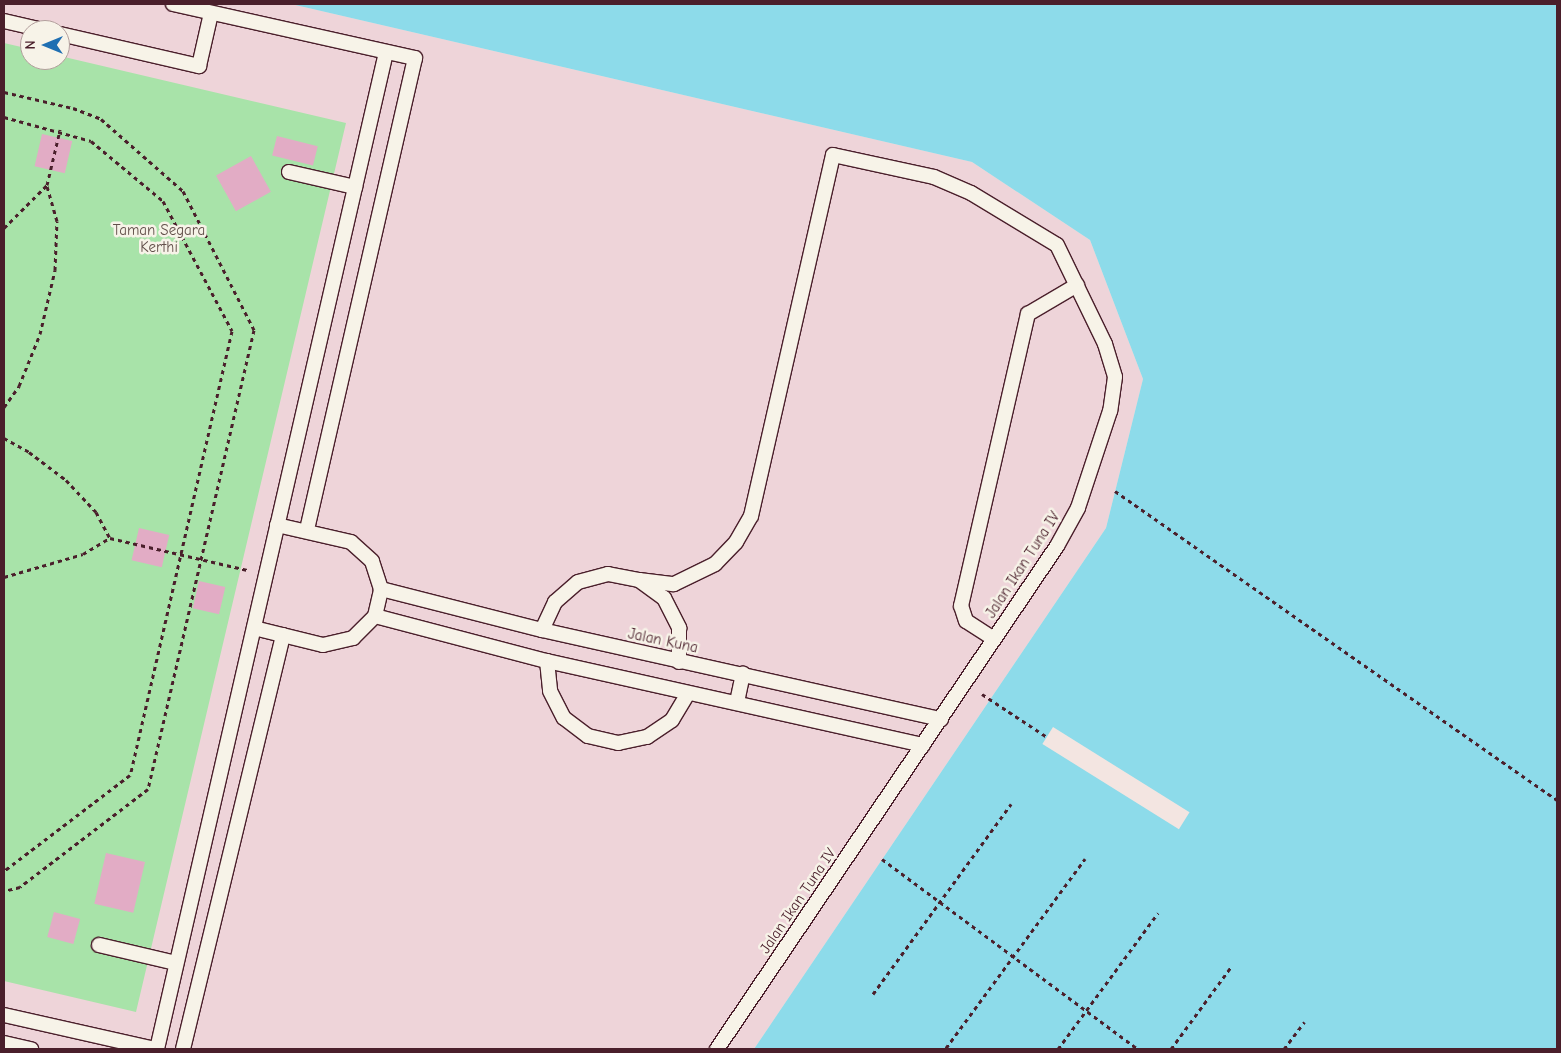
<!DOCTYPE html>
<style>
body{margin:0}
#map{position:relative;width:1561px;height:1053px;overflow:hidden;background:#f3e5e1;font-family:"Comic Neue",sans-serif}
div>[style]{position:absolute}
.built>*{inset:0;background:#eed4d9}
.green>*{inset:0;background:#a8e3a9}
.water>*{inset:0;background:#8ddbea}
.pier>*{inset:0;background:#f3e5e1;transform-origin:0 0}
.building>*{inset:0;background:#e2acc5;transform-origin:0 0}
.path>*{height:3px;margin-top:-1.5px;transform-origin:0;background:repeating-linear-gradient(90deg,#4a1f2b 0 4px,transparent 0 8px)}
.roads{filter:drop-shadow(1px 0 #4a1f2b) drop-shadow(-1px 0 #4a1f2b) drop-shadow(0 1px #4a1f2b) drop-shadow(0 -1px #4a1f2b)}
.service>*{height:14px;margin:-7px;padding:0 7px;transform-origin:7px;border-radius:7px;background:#f7f3e8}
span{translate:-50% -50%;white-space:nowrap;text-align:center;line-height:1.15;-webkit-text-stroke:5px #f7f3e8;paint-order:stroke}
.park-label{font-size:15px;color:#62504a}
.street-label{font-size:15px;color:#4a1f2b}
.frame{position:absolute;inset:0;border:5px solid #4a1f2b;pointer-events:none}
.north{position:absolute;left:20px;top:20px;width:50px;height:50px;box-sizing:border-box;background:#f7f3e8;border:1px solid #b29e9c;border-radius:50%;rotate:270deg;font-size:14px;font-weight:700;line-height:20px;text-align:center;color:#4a1f2b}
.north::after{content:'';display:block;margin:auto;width:18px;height:22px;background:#1f6fb2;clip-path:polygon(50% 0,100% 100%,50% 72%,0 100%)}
</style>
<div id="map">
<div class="built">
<i style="clip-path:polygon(evenodd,4px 4px,291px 4px,972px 162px,1090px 240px,1143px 379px,1106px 528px,754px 1049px,4px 1049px,4px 4px,30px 30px,60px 30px,60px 60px,30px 60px,30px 30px)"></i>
</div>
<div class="green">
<i style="clip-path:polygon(4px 43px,30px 49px,30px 60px,60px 60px,60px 56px,346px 123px,136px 1012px,4px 981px)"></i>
</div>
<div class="water">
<i style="clip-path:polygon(291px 4px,1557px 4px,1557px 1049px,754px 1049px,1106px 528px,1143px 379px,1090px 240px,972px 162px)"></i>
</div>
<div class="pier">
<i style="left:1053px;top:727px;width:161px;height:20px;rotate:32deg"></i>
</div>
<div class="building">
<i style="left:42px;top:134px;width:31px;height:33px;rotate:13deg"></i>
<i style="left:277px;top:136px;width:42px;height:20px;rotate:14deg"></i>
<i style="left:251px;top:156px;width:41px;height:40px;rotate:61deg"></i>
<i style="left:139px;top:528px;width:31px;height:33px;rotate:13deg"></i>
<i style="left:199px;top:581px;width:27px;height:28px;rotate:13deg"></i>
<i style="left:106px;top:853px;width:40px;height:52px;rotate:13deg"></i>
<i style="left:54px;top:912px;width:27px;height:26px;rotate:15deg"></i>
</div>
<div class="path">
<i style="left:4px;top:92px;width:71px;rotate:13.1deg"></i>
<i style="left:73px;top:108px;width:30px;rotate:21deg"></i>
<i style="left:101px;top:119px;width:109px;rotate:41.3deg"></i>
<i style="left:183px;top:191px;width:156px;rotate:62.9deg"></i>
<i style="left:254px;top:330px;width:471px;rotate:103deg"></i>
<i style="left:148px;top:789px;width:161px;rotate:142.6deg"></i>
<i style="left:20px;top:887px;width:16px;rotate:166deg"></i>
<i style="left:4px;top:117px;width:90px;rotate:15.4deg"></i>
<i style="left:91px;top:141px;width:94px;rotate:39.8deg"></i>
<i style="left:163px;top:201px;width:147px;rotate:62deg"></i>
<i style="left:232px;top:331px;width:456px;rotate:102.9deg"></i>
<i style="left:130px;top:775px;width:158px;rotate:142.7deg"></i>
<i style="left:4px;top:228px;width:61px;rotate:-45deg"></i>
<i style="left:47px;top:185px;width:57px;rotate:-76.7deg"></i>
<i style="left:4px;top:407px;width:26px;rotate:-54deg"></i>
<i style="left:19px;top:386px;width:56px;rotate:-68deg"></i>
<i style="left:40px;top:334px;width:66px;rotate:-76.8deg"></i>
<i style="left:55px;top:270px;width:49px;rotate:-87.7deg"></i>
<i style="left:57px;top:221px;width:37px;rotate:-106deg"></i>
<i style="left:4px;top:438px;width:29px;rotate:29deg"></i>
<i style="left:29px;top:452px;width:46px;rotate:37.1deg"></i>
<i style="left:66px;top:480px;width:44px;rotate:46.8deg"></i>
<i style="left:96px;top:512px;width:30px;rotate:62deg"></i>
<i style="left:1115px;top:491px;width:539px;rotate:34.96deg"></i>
<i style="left:4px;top:577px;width:82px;rotate:-16.2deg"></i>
<i style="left:83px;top:554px;width:31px;rotate:-31deg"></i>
<i style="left:110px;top:538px;width:141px;rotate:13.1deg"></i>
<i style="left:982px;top:694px;width:78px;rotate:33.5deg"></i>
<i style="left:882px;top:859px;width:319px;rotate:36.6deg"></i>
<i style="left:873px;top:994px;width:235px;rotate:-54deg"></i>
<i style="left:946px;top:1048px;width:235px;rotate:-53.7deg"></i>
<i style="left:1058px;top:1049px;width:169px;rotate:-53.7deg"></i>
<i style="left:1171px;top:1049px;width:102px;rotate:-53.8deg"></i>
<i style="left:1284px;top:1049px;width:34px;rotate:-53deg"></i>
</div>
<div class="roads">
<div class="service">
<i style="left:173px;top:4px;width:248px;rotate:12.6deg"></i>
<i style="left:415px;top:58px;width:485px;rotate:102.9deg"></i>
<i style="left:4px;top:21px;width:40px;rotate:13deg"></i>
<i style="left:60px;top:34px;width:143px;rotate:13deg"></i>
<i style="left:199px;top:66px;width:54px;rotate:-77.2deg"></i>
<i style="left:289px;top:172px;width:68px;rotate:12.8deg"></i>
<i style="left:639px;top:580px;width:35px;rotate:7deg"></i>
<i style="left:674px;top:584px;width:46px;rotate:-26deg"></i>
<i style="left:715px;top:564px;width:30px;rotate:-46deg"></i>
<i style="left:736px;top:542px;width:30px;rotate:-60deg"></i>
<i style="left:751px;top:516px;width:370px;rotate:-77.2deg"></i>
<i style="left:833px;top:155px;width:103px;rotate:12.3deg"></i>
<i style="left:934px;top:177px;width:40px;rotate:23.4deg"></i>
<i style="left:971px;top:193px;width:100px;rotate:31.2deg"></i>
<i style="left:1057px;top:245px;width:110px;rotate:64.1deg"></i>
<i style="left:1105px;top:344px;width:34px;rotate:73deg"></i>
<i style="left:1115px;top:377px;width:34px;rotate:98deg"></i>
<i style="left:1110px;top:411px;width:102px;rotate:108.3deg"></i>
<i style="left:1078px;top:508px;width:43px;rotate:118.9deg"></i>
<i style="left:1057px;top:546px;width:607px;rotate:124.06deg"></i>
<i style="left:381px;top:589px;width:166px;rotate:14.3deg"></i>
<i style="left:542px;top:630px;width:409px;rotate:12.6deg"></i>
<i style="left:375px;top:616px;width:178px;rotate:14.7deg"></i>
<i style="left:547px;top:661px;width:385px;rotate:12.6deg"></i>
<i style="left:254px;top:628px;width:71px;rotate:13.8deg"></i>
<i style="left:323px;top:645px;width:31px;rotate:-13deg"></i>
<i style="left:353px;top:638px;width:31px;rotate:-45deg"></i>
<i style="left:375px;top:616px;width:28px;rotate:-77deg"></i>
<i style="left:381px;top:589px;width:29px;rotate:-108deg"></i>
<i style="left:372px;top:561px;width:28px;rotate:-138deg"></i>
<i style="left:351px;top:542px;width:76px;rotate:-167.1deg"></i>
<i style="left:542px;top:630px;width:31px;rotate:-65deg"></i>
<i style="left:555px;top:602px;width:30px;rotate:-41deg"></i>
<i style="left:578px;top:582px;width:31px;rotate:-15deg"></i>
<i style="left:608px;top:574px;width:32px;rotate:11deg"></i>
<i style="left:639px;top:580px;width:31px;rotate:36deg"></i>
<i style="left:664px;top:598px;width:34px;rotate:63deg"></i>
<i style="left:679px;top:628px;width:34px;rotate:90deg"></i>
<i style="left:994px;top:639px;width:33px;rotate:-147deg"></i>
<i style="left:966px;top:621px;width:16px;rotate:-108deg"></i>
<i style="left:961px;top:606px;width:300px;rotate:-77.1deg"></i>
<i style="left:1028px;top:314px;width:57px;rotate:-30.6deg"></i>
<i style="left:547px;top:661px;width:30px;rotate:84deg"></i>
<i style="left:550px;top:691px;width:30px;rotate:63deg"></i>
<i style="left:564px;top:718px;width:30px;rotate:37deg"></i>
<i style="left:588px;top:736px;width:31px;rotate:13deg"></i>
<i style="left:618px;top:743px;width:30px;rotate:-12deg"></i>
<i style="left:647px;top:737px;width:30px;rotate:-34deg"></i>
<i style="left:672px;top:720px;width:31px;rotate:-59deg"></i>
<i style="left:737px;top:702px;width:29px;rotate:-78deg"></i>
<i style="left:99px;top:945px;width:79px;rotate:13.2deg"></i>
<i style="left:4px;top:1015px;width:155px;rotate:12.7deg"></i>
<i style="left:4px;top:1043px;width:28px;rotate:13deg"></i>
<i style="left:157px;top:1049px;width:1023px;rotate:-77.06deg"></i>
<i style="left:183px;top:1049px;width:426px;rotate:-76.4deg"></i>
</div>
</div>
<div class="park-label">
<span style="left:159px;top:239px">Taman Segara<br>Kerthi</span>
</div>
<div class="street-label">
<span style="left:1023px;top:565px;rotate:-57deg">Jalan Ikan Tuna IV</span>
<span style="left:663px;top:641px;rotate:12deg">Jalan Kuna</span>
<span style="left:798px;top:901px;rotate:-56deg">Jalan Ikan Tuna IV</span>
</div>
<div class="frame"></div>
<div class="north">N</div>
</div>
